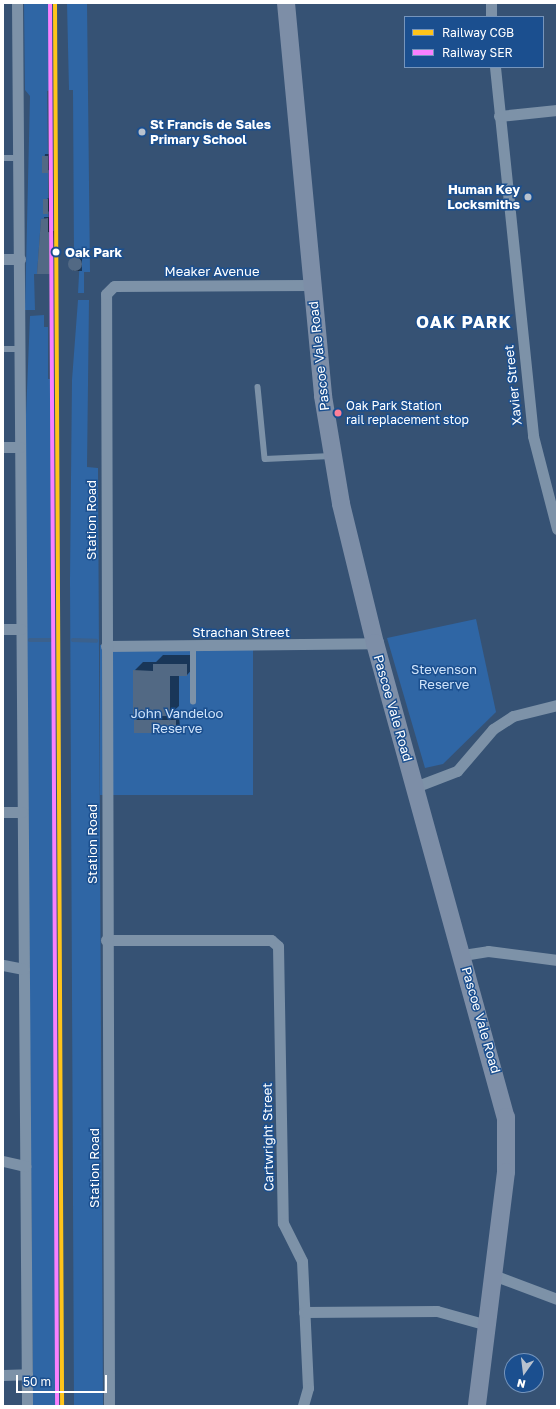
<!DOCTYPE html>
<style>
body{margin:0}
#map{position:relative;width:560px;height:1409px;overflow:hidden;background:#365274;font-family:"Golos Text",sans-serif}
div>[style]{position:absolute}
.green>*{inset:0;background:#2f66a5;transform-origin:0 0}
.shadow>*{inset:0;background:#0007;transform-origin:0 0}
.stream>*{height:3.5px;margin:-1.75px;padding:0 1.75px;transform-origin:1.75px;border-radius:1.75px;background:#3b618d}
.building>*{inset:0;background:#526984;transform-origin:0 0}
.round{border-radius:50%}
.lane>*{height:5.5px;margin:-2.75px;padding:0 2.75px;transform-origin:2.75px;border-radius:2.75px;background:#7d92a8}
.street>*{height:11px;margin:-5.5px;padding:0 5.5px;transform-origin:5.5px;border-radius:5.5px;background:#7d92a8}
.primary>*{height:18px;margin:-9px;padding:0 9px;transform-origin:9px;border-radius:9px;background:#7d8ea7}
.rail-1>*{height:4px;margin:-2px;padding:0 2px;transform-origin:2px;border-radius:2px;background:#ffc41a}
.rail-2>*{height:4px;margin:-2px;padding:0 2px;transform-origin:2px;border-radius:2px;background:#f980ff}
.dots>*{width:11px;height:11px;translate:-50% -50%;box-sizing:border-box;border:2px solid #1b4f8f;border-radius:50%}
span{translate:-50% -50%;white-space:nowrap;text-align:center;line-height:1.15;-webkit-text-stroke:3px #1b4f8f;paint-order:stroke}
.bus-label{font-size:12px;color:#fff}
.left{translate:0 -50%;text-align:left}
.poi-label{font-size:13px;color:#fff;font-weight:700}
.right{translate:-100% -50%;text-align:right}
.stop-label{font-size:13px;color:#fff;font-weight:700}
.street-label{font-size:13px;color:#fff}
.park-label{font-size:13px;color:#cfe3fa}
.district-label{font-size:17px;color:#fff;font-weight:700;letter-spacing:1px}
.frame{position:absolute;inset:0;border:4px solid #fff;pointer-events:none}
.legend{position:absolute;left:404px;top:16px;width:140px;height:52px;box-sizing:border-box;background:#1b4f8f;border:1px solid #7695bc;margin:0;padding:5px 7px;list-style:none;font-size:12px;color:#fff}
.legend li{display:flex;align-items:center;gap:8px;height:20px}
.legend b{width:20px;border:1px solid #7695bc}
.north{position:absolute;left:504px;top:1353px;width:40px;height:40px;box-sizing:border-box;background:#1b4f8f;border:1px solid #7695bc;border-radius:50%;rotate:194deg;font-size:11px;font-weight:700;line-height:16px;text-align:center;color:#fff}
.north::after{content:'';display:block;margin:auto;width:14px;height:18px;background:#b9c2ce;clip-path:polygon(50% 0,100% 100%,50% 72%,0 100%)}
.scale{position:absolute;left:16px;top:1375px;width:91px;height:18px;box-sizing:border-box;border:2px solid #fff;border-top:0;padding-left:5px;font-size:12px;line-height:14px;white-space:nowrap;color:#fff;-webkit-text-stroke:3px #1b4f8f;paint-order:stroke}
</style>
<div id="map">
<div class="green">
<i style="clip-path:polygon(24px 3px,49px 3px,51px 90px,47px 91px,48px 156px,42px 156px,42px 173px,48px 173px,48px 199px,43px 200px,43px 214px,48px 214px,48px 218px,41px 219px,37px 274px,34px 274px,35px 310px,25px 310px,30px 96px,25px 90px)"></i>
<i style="clip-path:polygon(67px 3px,87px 3px,90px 272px,84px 272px,84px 293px,78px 293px,80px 257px,74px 257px,73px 90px,69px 90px)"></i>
<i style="clip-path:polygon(78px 300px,89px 300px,87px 467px,98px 468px,103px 1406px,74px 1406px,70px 580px,72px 380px)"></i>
<i style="clip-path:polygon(44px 315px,44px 327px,48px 327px,48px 379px,52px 379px,53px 468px,56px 1406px,33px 1406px,25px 439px,30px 316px)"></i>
<i style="clip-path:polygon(476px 619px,496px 712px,443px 764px,425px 768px,387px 638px)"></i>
<i style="left:253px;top:645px;width:150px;height:153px;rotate:90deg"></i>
</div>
<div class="shadow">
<i style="clip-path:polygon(45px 154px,49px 154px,49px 170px,43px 172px)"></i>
<i style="clip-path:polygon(49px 198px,49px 211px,47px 213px,44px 200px)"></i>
<i style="clip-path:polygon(44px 217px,49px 217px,49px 231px,54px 231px,52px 273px)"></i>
<i style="left:73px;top:255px;width:9px;height:16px"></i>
<i style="clip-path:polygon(163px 655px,195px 655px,195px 666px,187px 675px,179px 675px,179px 706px,168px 716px,179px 716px,180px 727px,176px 731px,135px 721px,141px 715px,134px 671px,143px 662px,156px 662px)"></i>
</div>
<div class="stream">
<i style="left:30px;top:640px;width:22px"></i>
<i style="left:73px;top:640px;width:23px;rotate:2deg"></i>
</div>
<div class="building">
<i style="left:42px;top:156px;width:6px;height:17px"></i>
<i style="left:43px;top:199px;width:5px;height:15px"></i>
<i style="clip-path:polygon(48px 218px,48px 232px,53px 233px,53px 274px,37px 274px,41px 219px)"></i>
<i class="round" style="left:68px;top:257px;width:14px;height:14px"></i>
<i style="clip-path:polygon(153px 664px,187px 664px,187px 676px,170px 676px,170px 716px,133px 716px,133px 670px,153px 671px)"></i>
<i style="left:134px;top:720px;width:42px;height:13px"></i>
</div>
<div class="lane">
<i style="left:3px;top:158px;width:15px"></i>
<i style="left:3px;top:349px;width:16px"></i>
<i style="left:258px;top:387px;width:72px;rotate:84.4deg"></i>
<i style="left:265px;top:459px;width:66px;rotate:-2.6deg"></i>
<i style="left:193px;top:702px;width:56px;rotate:-90deg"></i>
</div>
<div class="street">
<i style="left:17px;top:3px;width:1403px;rotate:89.59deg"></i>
<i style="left:491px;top:3px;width:14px;rotate:90deg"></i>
<i style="left:495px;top:67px;width:371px;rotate:84.1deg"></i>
<i style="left:533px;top:436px;width:96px;rotate:75.5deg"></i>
<i style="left:499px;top:116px;width:58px;rotate:-5.9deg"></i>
<i style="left:3px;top:259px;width:17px"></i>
<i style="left:3px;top:447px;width:17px"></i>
<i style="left:3px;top:629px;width:18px"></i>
<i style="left:106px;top:646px;width:269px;rotate:-0.6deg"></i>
<i style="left:415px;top:787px;width:45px;rotate:-20.9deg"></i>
<i style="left:457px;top:771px;width:55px;rotate:-49.4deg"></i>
<i style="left:493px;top:729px;width:24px;rotate:-33deg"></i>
<i style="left:513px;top:716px;width:45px;rotate:-14deg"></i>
<i style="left:3px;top:812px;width:19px"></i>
<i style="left:106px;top:940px;width:165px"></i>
<i style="left:271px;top:940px;width:9px;rotate:41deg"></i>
<i style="left:278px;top:946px;width:277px;rotate:89deg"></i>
<i style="left:283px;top:1223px;width:42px;rotate:63.4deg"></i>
<i style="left:302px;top:1261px;width:127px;rotate:87.3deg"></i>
<i style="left:308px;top:1388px;width:19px;rotate:106deg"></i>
<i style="left:463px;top:955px;width:25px;rotate:-9deg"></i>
<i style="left:488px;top:951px;width:70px;rotate:7.4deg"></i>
<i style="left:3px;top:965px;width:21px;rotate:11deg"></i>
<i style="left:3px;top:1161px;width:23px;rotate:13deg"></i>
<i style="left:493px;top:1275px;width:68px;rotate:20.6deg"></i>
<i style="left:304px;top:1312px;width:133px;rotate:-0.4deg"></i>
<i style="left:437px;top:1311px;width:52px;rotate:15.6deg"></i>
<i style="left:3px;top:1375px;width:24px;rotate:-2deg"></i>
<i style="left:109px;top:1406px;width:1112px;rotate:-90.15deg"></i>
<i style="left:106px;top:294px;width:11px;rotate:-45deg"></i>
<i style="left:114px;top:286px;width:197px;rotate:-0.3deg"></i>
</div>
<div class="primary">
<i style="left:286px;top:3px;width:395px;rotate:84.6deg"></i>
<i style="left:323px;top:396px;width:109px;rotate:80.5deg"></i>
<i style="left:341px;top:504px;width:143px;rotate:76.3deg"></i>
<i style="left:375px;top:643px;width:492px;rotate:74.6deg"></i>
<i style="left:506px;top:1117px;width:55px;rotate:90deg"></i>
<i style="left:506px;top:1172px;width:236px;rotate:97.1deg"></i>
</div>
<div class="rail-1">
<i style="left:55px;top:3px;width:1403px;rotate:89.71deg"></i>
</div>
<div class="rail-2">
<i style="left:50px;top:3px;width:1403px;rotate:89.71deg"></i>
</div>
<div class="dots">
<i style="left:142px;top:132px;background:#b9c2ce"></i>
<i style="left:528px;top:197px;background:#b9c2ce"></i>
<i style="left:56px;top:252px;background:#fff"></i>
<i style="left:338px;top:413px;background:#ff8098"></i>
</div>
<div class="bus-label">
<span class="left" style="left:346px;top:413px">Oak Park Station<br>rail replacement stop</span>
</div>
<div class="poi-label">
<span class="left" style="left:150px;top:132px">St Francis de Sales<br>Primary School</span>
<span class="right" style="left:520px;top:197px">Human Key<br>Locksmiths</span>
</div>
<div class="stop-label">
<span class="left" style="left:65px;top:252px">Oak Park</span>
</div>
<div class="street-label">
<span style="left:212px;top:271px">Meaker Avenue</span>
<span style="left:319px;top:356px;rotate:-96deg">Pascoe Vale Road</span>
<span style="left:513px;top:385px;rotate:-96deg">Xavier Street</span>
<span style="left:91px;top:520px;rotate:-90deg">Station Road</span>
<span style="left:241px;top:632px">Strachan Street</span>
<span style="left:393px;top:708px;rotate:74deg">Pascoe Vale Road</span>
<span style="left:92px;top:844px;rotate:-90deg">Station Road</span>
<span style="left:481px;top:1020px;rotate:74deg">Pascoe Vale Road</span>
<span style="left:268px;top:1137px;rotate:-91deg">Cartwright Street</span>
<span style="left:94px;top:1168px;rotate:-90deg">Station Road</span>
</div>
<div class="park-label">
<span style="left:444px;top:677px">Stevenson<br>Reserve</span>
<span style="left:177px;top:721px">John Vandeloo<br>Reserve</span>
</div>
<div class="district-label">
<span style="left:464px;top:322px">OAK PARK</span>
</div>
<div class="frame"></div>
<ul class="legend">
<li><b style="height:5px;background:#ffc41a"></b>Railway CGB</li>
<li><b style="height:5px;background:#f980ff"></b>Railway SER</li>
</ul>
<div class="north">N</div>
<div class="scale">50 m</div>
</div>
